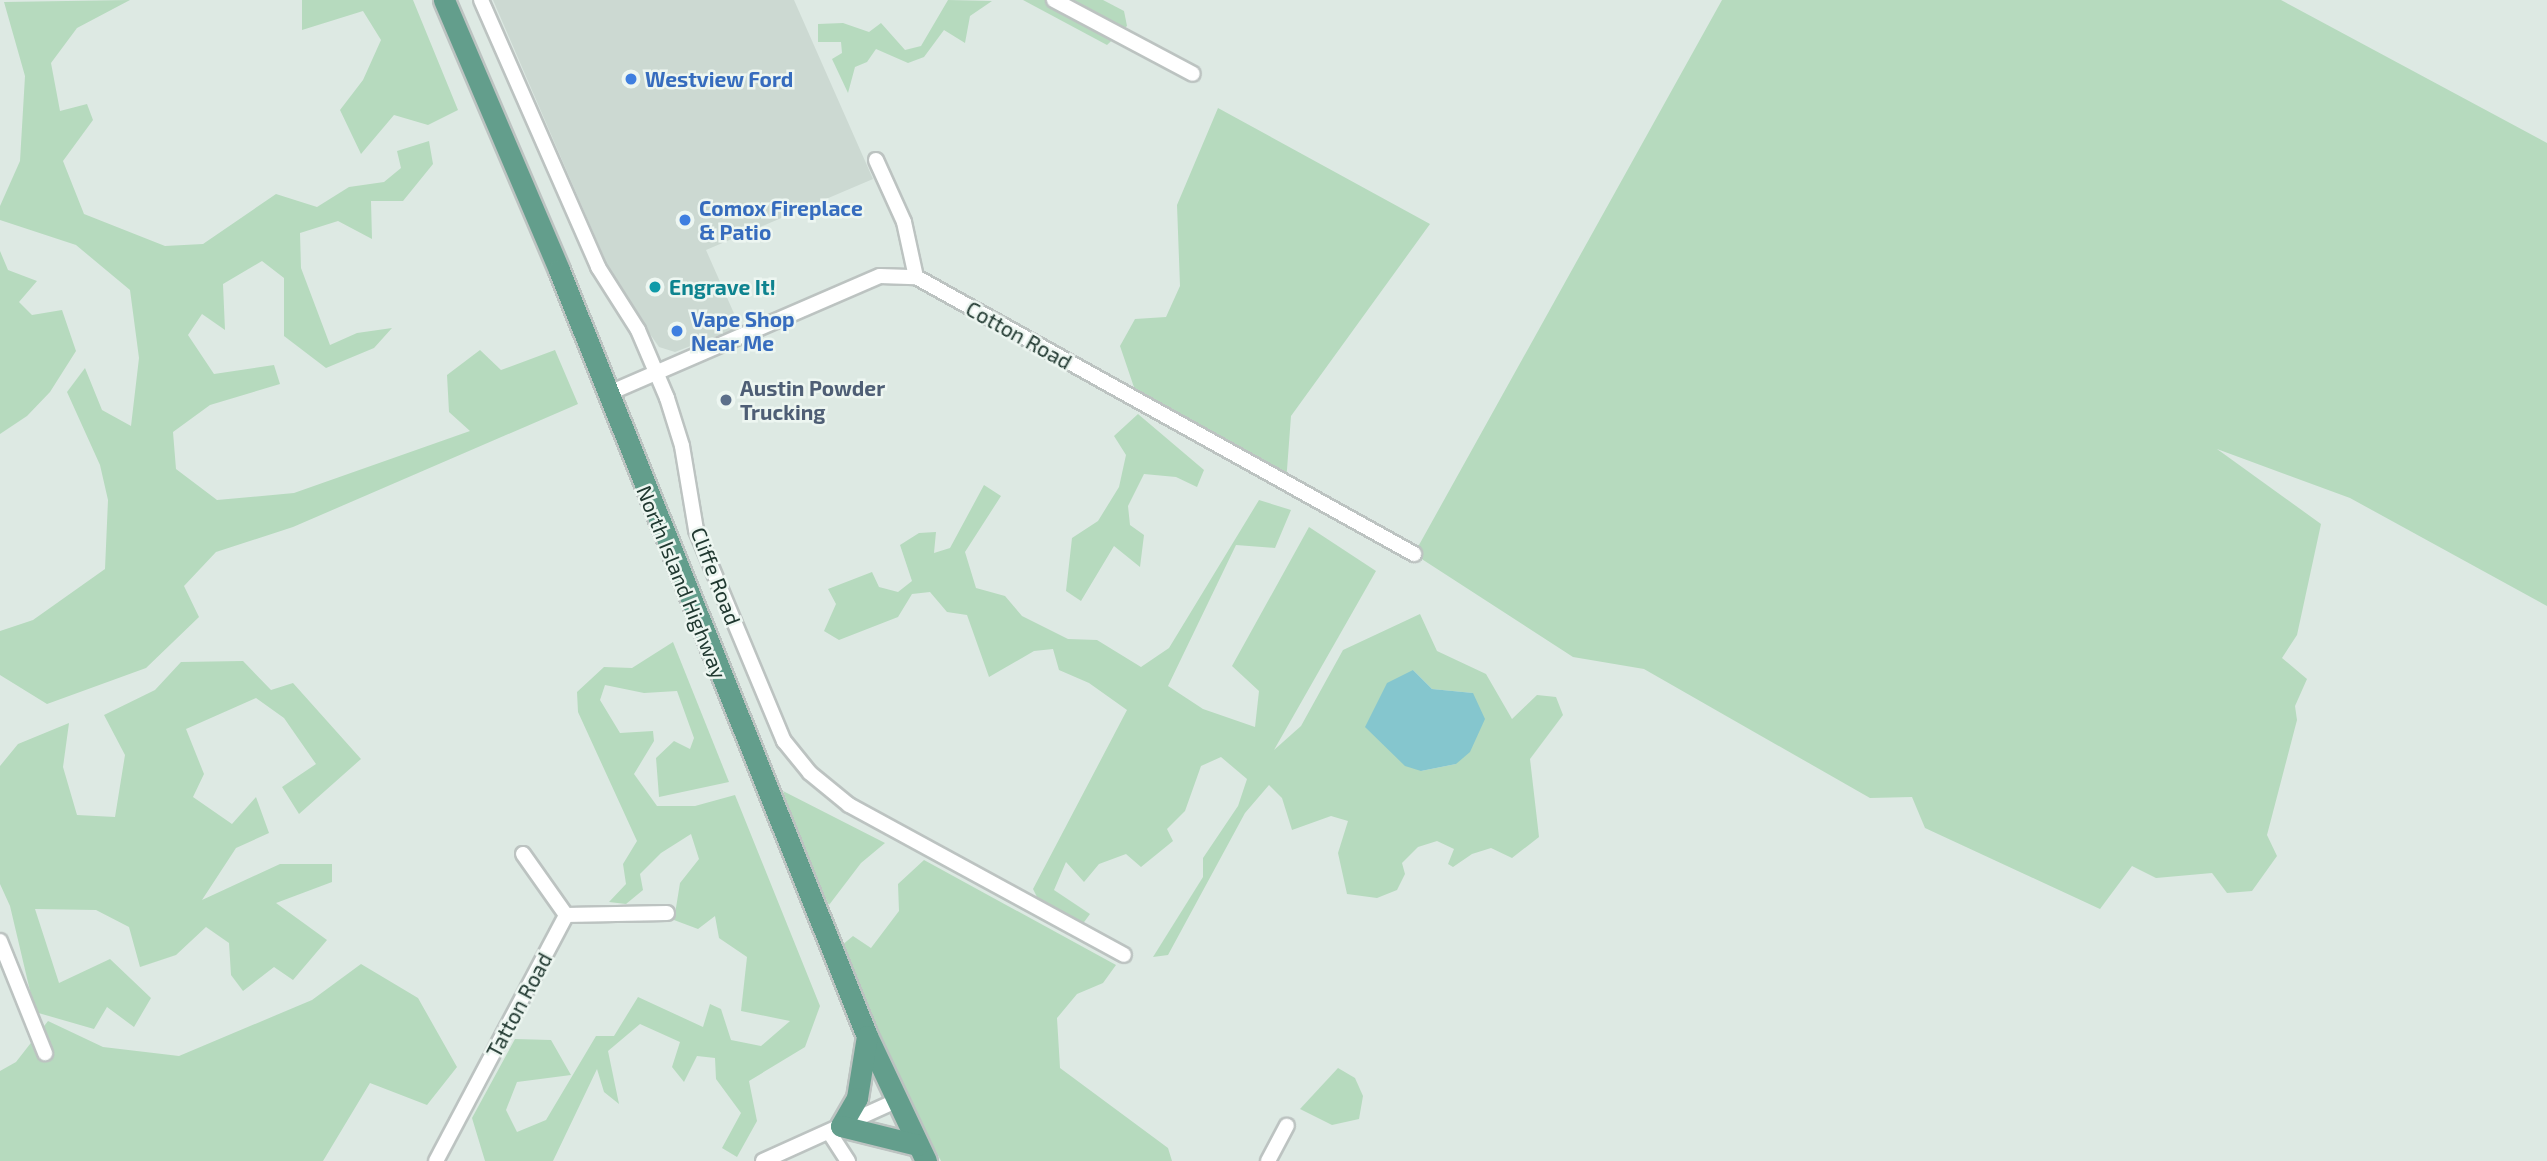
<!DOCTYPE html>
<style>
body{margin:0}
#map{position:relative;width:2547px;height:1161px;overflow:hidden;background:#dde9e3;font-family:"Exo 2",sans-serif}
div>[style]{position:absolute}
.built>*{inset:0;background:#ccd9d2}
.green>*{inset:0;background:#b6dabe}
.water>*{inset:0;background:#85c6ce}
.roads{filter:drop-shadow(2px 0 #bcc3c1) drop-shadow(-2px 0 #bcc3c1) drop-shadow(0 2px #bcc3c1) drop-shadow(0 -2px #bcc3c1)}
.minor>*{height:14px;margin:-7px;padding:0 7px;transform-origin:7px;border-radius:7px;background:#fff}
.primary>*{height:21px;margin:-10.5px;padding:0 10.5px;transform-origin:10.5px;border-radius:10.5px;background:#639e8c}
.dots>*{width:19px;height:19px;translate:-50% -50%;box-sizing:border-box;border:4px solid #edf6f1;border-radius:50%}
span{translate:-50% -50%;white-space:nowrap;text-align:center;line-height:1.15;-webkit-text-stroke:5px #edf6f1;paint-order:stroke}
.shop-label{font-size:21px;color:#366cbe;font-weight:700}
.left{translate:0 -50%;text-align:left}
.culture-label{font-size:21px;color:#0d838f;font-weight:700}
.street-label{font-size:21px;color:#203830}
.service-label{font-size:21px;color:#4e5e75;font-weight:700}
</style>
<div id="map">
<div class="built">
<i style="clip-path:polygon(493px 0,794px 0,873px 179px,706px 250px,740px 327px,675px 352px,659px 347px,616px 285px)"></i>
</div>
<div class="green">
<i style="clip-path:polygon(130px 0,77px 28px,51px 63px,60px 111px,87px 104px,93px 120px,63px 161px,84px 214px,165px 246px,203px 244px,276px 194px,317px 207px,349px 187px,384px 182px,401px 168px,397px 151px,429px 141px,433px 164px,403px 201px,371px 201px,372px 239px,338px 221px,300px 233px,301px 268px,330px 345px,357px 333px,392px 328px,374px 348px,326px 368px,284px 336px,284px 278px,262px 261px,223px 284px,225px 330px,202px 314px,188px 335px,214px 374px,274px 365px,280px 384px,210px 405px,173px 432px,176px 469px,217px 500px,294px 493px,470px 431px,449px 412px,447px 375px,480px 350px,501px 370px,555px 350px,578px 404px,293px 527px,216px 552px,184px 586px,199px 617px,146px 668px,47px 704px,0 675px,0 631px,33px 620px,105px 569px,108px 500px,100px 465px,67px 392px,85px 368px,102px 410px,131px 426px,139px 358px,130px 290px,76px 245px,0 220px,0 206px,20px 161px,25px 76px,4px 2px)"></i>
<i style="clip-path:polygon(302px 0,413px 0,458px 110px,428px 125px,394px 115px,361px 154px,340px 110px,363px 80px,381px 40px,363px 11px,302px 30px)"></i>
<i style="clip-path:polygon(948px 0,992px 1px,970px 16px,965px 43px,944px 30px,924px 57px,908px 63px,876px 49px,867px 62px,855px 67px,848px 93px,832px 59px,842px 53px,841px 42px,818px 42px,818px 24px,843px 23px,869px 32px,881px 23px,905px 50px,921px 46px)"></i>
<i style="clip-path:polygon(1023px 0,1103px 0,1124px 11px,1127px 26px,1107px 45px)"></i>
<i style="clip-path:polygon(1722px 0,2281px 0,2547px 143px,2547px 606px,2350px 498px,2217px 449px,2321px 524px,2297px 635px,2282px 658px,2307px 679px,2295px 706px,2297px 720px,2267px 835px,2277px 856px,2252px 891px,2227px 893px,2212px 873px,2156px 878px,2132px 866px,2100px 909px,1925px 828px,1912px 797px,1870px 798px,1644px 669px,1573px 657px,1414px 554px)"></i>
<i style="clip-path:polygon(1218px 108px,1430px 224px,1291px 416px,1286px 483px,1139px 402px,1120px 346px,1135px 319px,1166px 317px,1180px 286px,1177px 205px)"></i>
<i style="clip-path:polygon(0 251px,8px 270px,37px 281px,19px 302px,32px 315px,62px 310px,76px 351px,50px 392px,27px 416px,0 434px)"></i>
<i style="clip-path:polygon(1138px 414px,1204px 470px,1197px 487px,1176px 477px,1144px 474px,1128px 506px,1130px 525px,1144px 535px,1140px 567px,1114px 546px,1081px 601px,1066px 591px,1072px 538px,1098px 521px,1119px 487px,1126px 455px,1114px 436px)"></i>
<i style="clip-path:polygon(evenodd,984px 485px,1001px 496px,965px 552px,976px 588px,1005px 596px,1022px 616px,1068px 639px,1097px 640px,1141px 667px,1169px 648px,1259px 500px,1291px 510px,1275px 548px,1236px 545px,1168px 686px,1203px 709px,1255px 727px,1259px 691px,1232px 666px,1309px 527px,1376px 571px,1274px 750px,1301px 726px,1343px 650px,1420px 614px,1437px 651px,1486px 674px,1512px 719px,1537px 695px,1556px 697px,1563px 715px,1530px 759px,1539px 837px,1512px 858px,1491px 848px,1472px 854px,1453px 867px,1448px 864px,1454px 849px,1437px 841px,1418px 847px,1402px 863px,1405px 874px,1397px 890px,1377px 898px,1347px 894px,1338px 853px,1348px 821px,1331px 816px,1292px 830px,1282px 798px,1269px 785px,1245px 813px,1168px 955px,1153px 957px,1203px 877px,1203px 858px,1238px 806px,1247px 779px,1221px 757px,1201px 766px,1185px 811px,1167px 829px,1173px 841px,1141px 867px,1126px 854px,1099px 864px,1084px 882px,1066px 862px,1054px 890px,1090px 914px,1079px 929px,1042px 907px,1033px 889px,1127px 710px,1089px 683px,1059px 670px,1053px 649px,1034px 651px,989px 677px,967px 615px,947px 612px,930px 592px,912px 594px,898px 617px,839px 640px,824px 631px,836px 604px,828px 589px,872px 572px,879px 587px,898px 592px,912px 581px,900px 545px,919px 533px,936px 532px,934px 553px,950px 548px,984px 485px,1413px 670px,1432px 689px,1473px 693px,1456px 764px,1421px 771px,1413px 670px)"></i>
<i style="clip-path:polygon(673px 642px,729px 782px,659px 797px,656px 758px,674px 741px,690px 749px,694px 738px,677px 691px,644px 693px,605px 685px,600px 700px,620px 733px,653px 731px,654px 741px,634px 774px,657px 806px,695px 806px,735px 795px,820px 1006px,805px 1047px,749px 1081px,757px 1121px,737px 1157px,722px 1148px,741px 1113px,716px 1079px,715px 1058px,697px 1056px,684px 1082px,672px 1067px,680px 1042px,640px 1024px,608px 1051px,619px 1104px,604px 1092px,597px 1069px,553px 1161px,485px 1161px,472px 1118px,515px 1039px,551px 1040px,571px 1075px,517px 1082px,506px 1110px,517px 1132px,546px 1120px,596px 1036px,614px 1036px,638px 997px,703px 1027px,710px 1004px,721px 1009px,731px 1040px,761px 1046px,790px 1021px,741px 1011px,747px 957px,719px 938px,715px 916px,698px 929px,674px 920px,680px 883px,699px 859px,691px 834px,661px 853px,640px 874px,643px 890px,626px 904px,609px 902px,626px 884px,623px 864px,637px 841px,578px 712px,577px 692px,604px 667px,632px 668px)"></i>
<i style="clip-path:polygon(243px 661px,271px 690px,293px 683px,361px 759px,299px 814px,282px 787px,316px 764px,284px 718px,256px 698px,186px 729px,204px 774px,193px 797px,232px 824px,256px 797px,269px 833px,236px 848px,202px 900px,280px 864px,332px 864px,332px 882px,276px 903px,327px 940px,293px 980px,274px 967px,243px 991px,231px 975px,229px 943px,206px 927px,176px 955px,140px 967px,129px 927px,96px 910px,35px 909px,59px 983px,110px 959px,151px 998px,134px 1027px,107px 1007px,94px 1029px,35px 1012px,10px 906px,0 884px,0 766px,18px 744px,69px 723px,63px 767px,77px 815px,115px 817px,125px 755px,104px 715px,155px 690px,181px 662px)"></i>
<i style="clip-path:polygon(783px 791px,885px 843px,861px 863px,829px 905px,806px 861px)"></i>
<i style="clip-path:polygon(924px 860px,1116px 965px,1103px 983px,1077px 994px,1057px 1018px,1060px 1068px,1168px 1148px,1172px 1161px,941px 1161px,900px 1081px,841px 946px,853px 936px,871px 948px,899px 911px,898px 884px)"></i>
<i style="clip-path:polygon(361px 964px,418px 998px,457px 1067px,427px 1105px,370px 1083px,323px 1161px,0 1161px,0 1071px,16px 1062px,48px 1021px,103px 1047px,179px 1056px,312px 1000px)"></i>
<i style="clip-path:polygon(1338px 1068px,1355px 1078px,1363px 1096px,1359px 1119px,1332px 1125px,1300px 1109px)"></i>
</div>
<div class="water">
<i style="clip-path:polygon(1413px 670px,1432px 689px,1473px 693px,1485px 719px,1470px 752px,1456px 764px,1421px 771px,1405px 766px,1365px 727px,1387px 683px)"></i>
</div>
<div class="roads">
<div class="minor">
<i style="left:481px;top:0;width:292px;rotate:66.3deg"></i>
<i style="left:598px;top:267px;width:75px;rotate:57.6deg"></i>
<i style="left:638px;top:330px;width:74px;rotate:66.9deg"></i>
<i style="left:667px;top:398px;width:50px;rotate:72.6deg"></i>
<i style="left:682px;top:446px;width:85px;rotate:80.5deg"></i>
<i style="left:696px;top:530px;width:229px;rotate:67.4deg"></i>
<i style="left:784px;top:741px;width:41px;rotate:50.9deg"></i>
<i style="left:810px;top:773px;width:50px;rotate:39.4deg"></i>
<i style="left:849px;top:805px;width:313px;rotate:28.6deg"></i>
<i style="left:1054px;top:0;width:157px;rotate:28deg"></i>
<i style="left:876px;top:160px;width:68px;rotate:65.7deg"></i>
<i style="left:904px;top:222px;width:56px;rotate:77.7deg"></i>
<i style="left:607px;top:394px;width:297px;rotate:-23.4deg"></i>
<i style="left:880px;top:276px;width:36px;rotate:2deg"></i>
<i style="left:916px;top:277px;width:570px;rotate:29.08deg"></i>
<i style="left:523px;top:854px;width:75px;rotate:54.8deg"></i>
<i style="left:566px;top:915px;width:101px;rotate:-1.1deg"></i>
<i style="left:0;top:941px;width:121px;rotate:68.1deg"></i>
<i style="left:829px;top:1132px;width:35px;rotate:57deg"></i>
<i style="left:436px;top:1161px;width:278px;rotate:-62.1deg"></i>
<i style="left:763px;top:1161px;width:146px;rotate:-24.3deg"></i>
<i style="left:1268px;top:1161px;width:40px;rotate:-62deg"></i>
</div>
<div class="primary">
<i style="left:444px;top:0;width:293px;rotate:66.9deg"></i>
<i style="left:559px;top:270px;width:826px;rotate:68.1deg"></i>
<i style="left:867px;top:1036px;width:138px;rotate:64.7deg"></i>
<i style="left:867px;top:1036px;width:63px;rotate:99.2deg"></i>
<i style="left:857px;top:1098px;width:32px;rotate:120deg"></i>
<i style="left:841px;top:1126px;width:79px;rotate:13.9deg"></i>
</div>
</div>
<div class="dots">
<i style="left:631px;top:79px;background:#3f7fe0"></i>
<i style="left:685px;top:220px;background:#3f7fe0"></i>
<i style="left:655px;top:287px;background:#0f9aa8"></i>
<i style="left:677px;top:331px;background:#3f7fe0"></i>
<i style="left:726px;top:400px;background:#5c6f8a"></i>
</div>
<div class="shop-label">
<span class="left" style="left:645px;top:79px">Westview Ford</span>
<span class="left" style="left:699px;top:220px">Comox Fireplace<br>&amp; Patio</span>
<span class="left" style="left:691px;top:331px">Vape Shop<br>Near Me</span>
</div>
<div class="culture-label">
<span class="left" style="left:669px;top:287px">Engrave It!</span>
</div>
<div class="street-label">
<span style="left:1019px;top:335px;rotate:29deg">Cotton Road</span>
<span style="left:716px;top:576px;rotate:69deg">Cliffe Road</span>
<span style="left:682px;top:582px;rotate:68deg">North Island Highway</span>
<span style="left:519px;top:1005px;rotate:-62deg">Tatton Road</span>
</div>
<div class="service-label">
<span class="left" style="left:740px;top:400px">Austin Powder<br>Trucking</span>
</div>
</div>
